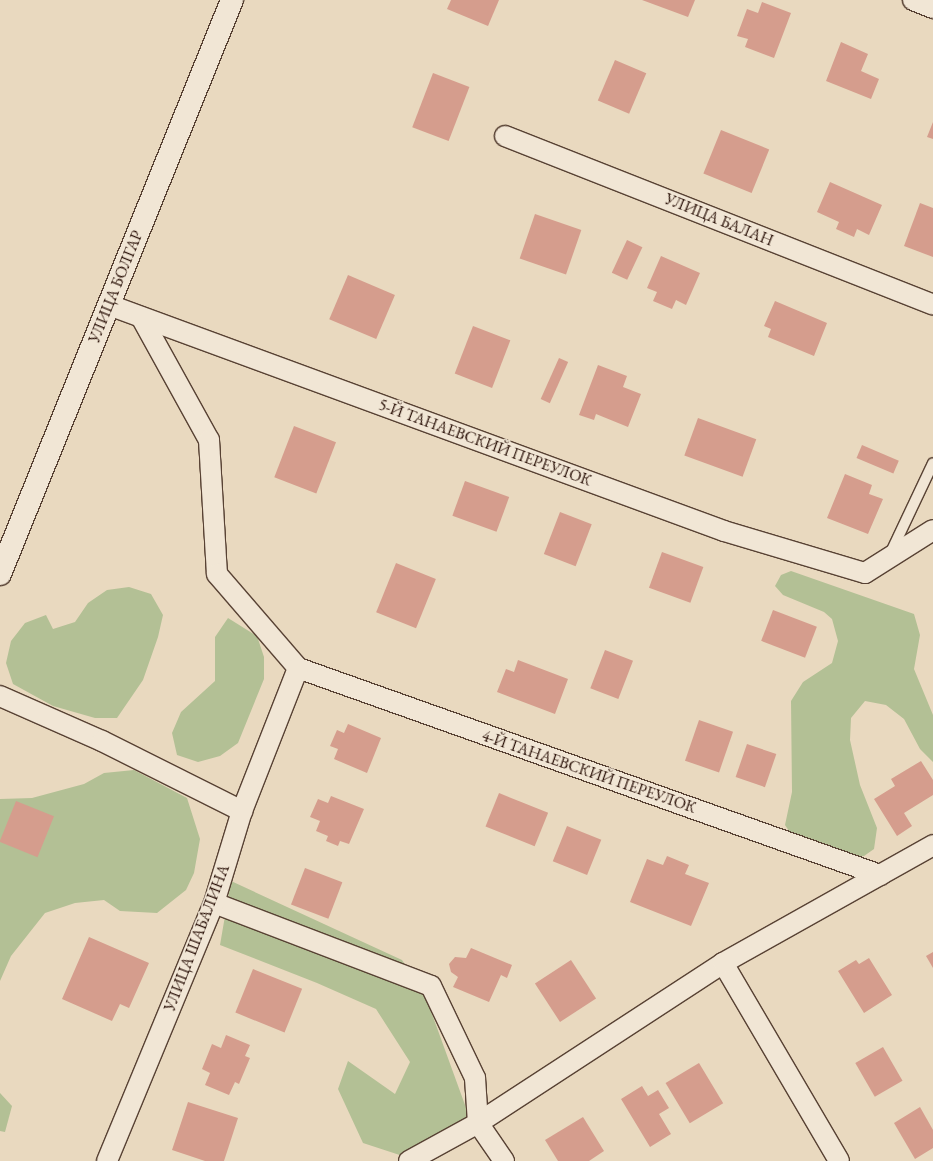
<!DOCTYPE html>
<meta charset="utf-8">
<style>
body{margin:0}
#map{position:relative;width:933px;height:1161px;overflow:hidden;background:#e9d9bf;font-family:"EB Garamond",serif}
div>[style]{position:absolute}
.green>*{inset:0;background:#b3c095}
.building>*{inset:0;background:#d59d8d;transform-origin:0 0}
.roads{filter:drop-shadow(1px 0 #584234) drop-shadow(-1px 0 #584234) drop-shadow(0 1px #584234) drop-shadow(0 -1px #584234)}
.lane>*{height:10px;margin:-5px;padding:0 5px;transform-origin:5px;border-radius:5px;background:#f1e6d5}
.street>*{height:20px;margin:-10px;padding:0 10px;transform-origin:10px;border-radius:10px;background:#f1e6d5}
.secondary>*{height:22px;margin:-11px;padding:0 11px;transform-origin:11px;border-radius:11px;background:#f1e6d5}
span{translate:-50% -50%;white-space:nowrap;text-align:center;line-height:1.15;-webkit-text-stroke:3px #f1e6d5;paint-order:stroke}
.street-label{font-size:16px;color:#280f06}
</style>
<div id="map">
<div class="green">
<i style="clip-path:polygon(791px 571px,914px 614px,920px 635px,914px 669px,933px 715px,933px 762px,920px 749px,904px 719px,886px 705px,865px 701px,851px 718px,850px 740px,860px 785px,877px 828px,874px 849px,864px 856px,842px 856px,791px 834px,785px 825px,792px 792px,791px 701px,803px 682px,832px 663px,838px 641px,832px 619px,824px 612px,783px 595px,775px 586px,781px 575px)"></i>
<i style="clip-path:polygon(129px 587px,151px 594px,163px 615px,158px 637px,143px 680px,117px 718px,95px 718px,53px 706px,13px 684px,6px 663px,11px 641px,25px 623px,46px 615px,53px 629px,75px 622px,88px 603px,107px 590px)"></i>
<i style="clip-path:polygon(228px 618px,257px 636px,264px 657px,264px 679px,238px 743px,220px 756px,198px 762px,177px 755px,172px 733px,181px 712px,215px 681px,215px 637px)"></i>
<i style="clip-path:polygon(134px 770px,187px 798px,200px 839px,194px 873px,186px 890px,157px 913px,120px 911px,104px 900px,75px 903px,45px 913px,11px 956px,0 981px,0 799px,32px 798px,84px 784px,104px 773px)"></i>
<i style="clip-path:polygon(231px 881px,402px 960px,424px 992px,473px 1127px,418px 1161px,363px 1143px,338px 1089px,348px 1061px,395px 1094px,410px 1062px,376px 1009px,317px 983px,220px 945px)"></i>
<i style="clip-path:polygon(0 1093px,12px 1106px,5px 1132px,0 1131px)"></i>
</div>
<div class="building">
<i style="clip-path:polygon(451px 0,499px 0,488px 26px,447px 9px)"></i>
<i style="clip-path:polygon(642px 0,695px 0,688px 17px)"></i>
<i style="clip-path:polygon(762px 2px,791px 13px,774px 58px,745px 47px,748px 39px,737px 36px,747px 9px,758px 13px)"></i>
<i style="clip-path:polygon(841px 42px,868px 54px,861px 71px,879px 79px,871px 99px,826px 81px)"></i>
<i style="left:615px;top:60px;width:34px;height:44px;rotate:23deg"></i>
<i style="left:433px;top:73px;width:39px;height:58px;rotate:21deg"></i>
<i style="clip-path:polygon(933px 122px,933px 139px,927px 137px)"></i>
<i style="left:721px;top:130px;width:52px;height:47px;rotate:22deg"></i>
<i style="clip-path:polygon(830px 182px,882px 205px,869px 235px,857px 229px,854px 237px,836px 229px,839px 222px,817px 212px)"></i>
<i style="clip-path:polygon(920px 203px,933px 208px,933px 257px,904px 246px)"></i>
<i style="left:535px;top:214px;width:49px;height:47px;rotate:19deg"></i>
<i style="left:627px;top:240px;width:17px;height:36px;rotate:25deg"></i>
<i style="clip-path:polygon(661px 256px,700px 273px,686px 305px,676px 300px,672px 309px,653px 301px,657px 292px,647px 288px)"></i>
<i style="left:348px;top:275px;width:51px;height:48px;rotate:23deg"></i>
<i style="clip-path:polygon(775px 301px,827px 323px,814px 356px,768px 337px,771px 329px,764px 326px)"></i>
<i style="left:473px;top:326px;width:40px;height:51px;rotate:21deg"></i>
<i style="left:559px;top:358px;width:10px;height:45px;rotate:24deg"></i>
<i style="clip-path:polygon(598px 365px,627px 376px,623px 387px,641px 394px,628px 427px,596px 414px,594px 420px,579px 415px)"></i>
<i style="left:698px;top:418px;width:62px;height:40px;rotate:20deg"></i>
<i style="left:294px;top:426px;width:45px;height:55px;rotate:21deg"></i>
<i style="left:862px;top:445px;width:40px;height:14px;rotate:23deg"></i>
<i style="clip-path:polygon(845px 474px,872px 485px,869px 494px,883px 499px,868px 534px,827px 518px)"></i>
<i style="left:465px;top:481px;width:47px;height:37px;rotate:20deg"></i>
<i style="left:560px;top:512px;width:34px;height:45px;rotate:21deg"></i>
<i style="left:662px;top:552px;width:44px;height:38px;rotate:20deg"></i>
<i style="left:396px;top:563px;width:43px;height:53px;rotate:22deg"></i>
<i style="left:773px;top:610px;width:47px;height:33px;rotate:21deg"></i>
<i style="left:605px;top:650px;width:30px;height:41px;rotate:21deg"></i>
<i style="clip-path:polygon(518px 660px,568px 679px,555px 714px,497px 692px,506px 669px,514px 672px)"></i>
<i style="left:699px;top:720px;width:36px;height:43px;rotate:19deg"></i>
<i style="clip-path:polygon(348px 724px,381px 738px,367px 773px,334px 759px,338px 749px,330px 746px,337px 730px,344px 733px)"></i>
<i style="left:747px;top:744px;width:31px;height:35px;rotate:19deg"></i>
<i style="clip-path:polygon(921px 761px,933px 780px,933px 795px,904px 813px,912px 826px,897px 836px,874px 799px,895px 786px,891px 779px)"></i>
<i style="left:499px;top:793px;width:53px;height:36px;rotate:22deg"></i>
<i style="clip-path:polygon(331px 796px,364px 809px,349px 844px,340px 841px,338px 846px,326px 841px,328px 836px,316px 831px,320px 821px,310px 817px,318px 799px,328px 803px)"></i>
<i style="left:16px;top:801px;width:41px;height:44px;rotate:22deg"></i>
<i style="left:567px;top:826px;width:37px;height:38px;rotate:22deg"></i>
<i style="clip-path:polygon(667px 856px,689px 865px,685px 874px,709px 883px,691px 926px,630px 902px,647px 859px,663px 865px)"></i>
<i style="left:305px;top:868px;width:40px;height:39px;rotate:21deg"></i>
<i style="clip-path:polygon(89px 937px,149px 963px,129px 1008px,120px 1004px,112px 1021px,62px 999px)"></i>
<i style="clip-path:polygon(471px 948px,512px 965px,507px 978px,501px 975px,489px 1002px,453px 987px,458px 977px,451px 972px,449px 964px,455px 957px,466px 958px)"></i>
<i style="clip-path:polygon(933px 952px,933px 968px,926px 956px)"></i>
<i style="clip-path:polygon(869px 958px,892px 995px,864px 1013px,838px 971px,856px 960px,859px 964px)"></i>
<i style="left:571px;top:960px;width:46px;height:43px;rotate:57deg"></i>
<i style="left:253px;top:969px;width:53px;height:47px;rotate:22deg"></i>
<i style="clip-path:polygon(226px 1035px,250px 1045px,245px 1056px,250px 1058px,239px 1084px,235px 1082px,229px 1095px,205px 1085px,210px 1073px,202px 1069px,212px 1044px,221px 1048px)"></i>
<i style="left:883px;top:1047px;width:39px;height:32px;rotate:60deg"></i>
<i style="left:699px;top:1063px;width:47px;height:39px;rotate:59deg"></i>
<i style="clip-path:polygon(642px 1086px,648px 1096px,658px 1090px,669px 1108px,659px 1114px,671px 1134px,650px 1147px,621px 1099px)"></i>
<i style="clip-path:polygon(188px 1102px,238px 1118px,224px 1161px,205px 1161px,172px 1150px)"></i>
<i style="clip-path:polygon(920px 1107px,933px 1130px,933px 1148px,915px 1159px,894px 1123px)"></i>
<i style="clip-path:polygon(583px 1117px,604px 1151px,589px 1161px,558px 1161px,545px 1140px)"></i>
</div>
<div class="roads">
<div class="lane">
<i style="left:891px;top:552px;width:98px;rotate:-64.7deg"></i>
</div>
<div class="street">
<i style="left:913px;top:0;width:22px;rotate:22deg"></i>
<i style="left:505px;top:136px;width:460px;rotate:21.5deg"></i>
<i style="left:109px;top:305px;width:655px;rotate:20.18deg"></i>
<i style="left:724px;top:531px;width:147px;rotate:16.6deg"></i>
<i style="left:865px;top:573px;width:80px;rotate:-32.3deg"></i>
<i style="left:141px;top:317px;width:141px;rotate:61.1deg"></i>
<i style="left:209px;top:440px;width:134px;rotate:86.6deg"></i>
<i style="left:217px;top:574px;width:124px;rotate:49.2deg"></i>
<i style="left:298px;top:668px;width:618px;rotate:19.58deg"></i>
<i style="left:0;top:696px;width:111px;rotate:23.8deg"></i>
<i style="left:102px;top:741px;width:157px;rotate:26.6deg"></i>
<i style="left:214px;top:903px;width:232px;rotate:20.9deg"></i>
<i style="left:431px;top:986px;width:102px;rotate:64.4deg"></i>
<i style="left:475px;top:1078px;width:45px;rotate:86.2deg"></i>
<i style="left:478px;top:1123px;width:46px;rotate:55.6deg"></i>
<i style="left:723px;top:963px;width:229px;rotate:59.6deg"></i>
<i style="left:107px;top:1161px;width:279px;rotate:-67.5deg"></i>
<i style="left:214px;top:903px;width:96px;rotate:-73.1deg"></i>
<i style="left:242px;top:811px;width:154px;rotate:-68.6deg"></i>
<i style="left:409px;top:1161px;width:79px;rotate:-28.8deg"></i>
<i style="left:478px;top:1123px;width:293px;rotate:-33.1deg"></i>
<i style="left:723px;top:963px;width:241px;rotate:-29.3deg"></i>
</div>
<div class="secondary">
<i style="left:0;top:574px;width:619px;rotate:-67.99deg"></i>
</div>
</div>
<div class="street-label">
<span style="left:719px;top:220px;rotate:22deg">УЛИЦА БАЛАН</span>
<span style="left:116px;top:287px;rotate:-68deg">УЛИЦА БОЛГАР</span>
<span style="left:485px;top:443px;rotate:20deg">5-Й ТАНАЕВСКИЙ ПЕРЕУЛОК</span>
<span style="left:589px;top:772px;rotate:19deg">4-Й ТАНАЕВСКИЙ ПЕРЕУЛОК</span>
<span style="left:197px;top:938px;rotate:-69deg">УЛИЦА ШАБАЛИНА</span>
</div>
</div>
